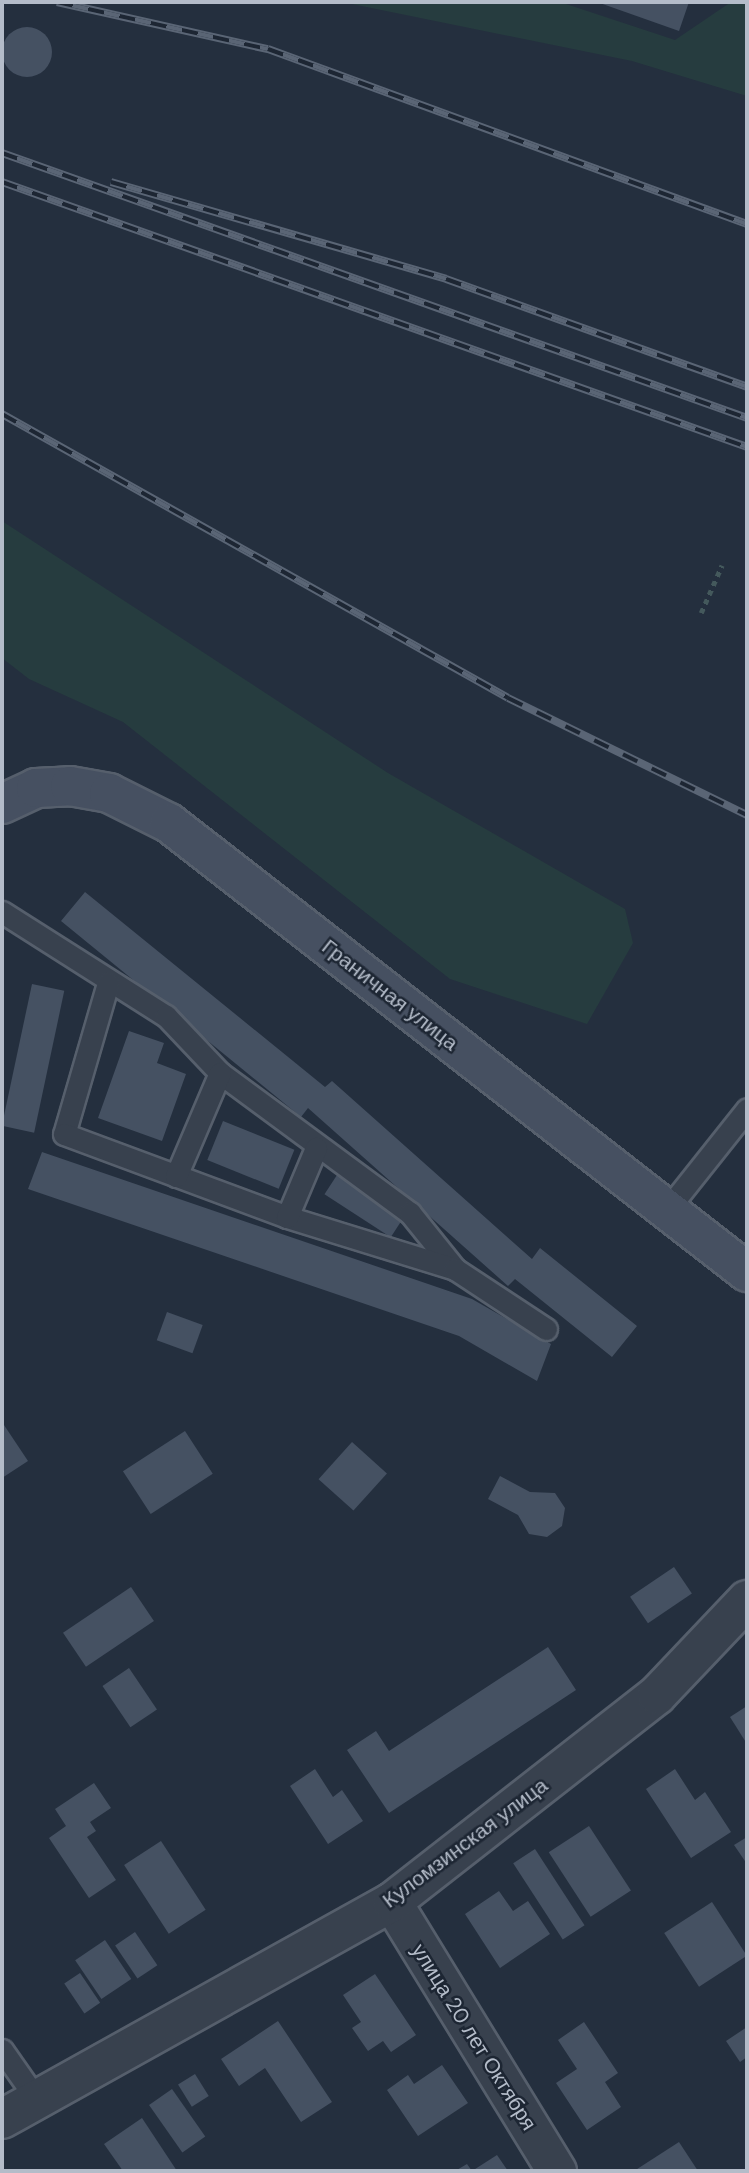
<!DOCTYPE html>
<meta charset="utf-8">
<style>
body{margin:0}
#map{position:relative;width:749px;height:2173px;overflow:hidden;background:#242f3e;font-family:"DM Sans",sans-serif}
div>[style]{position:absolute}
.green>*{inset:0;background:#263c3f}
.building>*{inset:0;background:#455162;transform-origin:0 0}
.round{border-radius:50%}
.path>*{height:4.5px;margin-top:-2.25px;transform-origin:0;background:repeating-linear-gradient(90deg,#44595c 0 5px,transparent 0 10px)}
.roads{filter:drop-shadow(2px 0 #565f6c) drop-shadow(-2px 0 #565f6c) drop-shadow(0 2px #565f6c) drop-shadow(0 -2px #565f6c)}
.service>*{height:21px;margin:-10.5px;padding:0 10.5px;transform-origin:10.5px;border-radius:10.5px;background:#38414e}
.minor>*{height:38px;margin:-19px;padding:0 19px;transform-origin:19px;border-radius:19px;background:#38414e}
.secondary>*{height:38px;margin:-19px;padding:0 19px;transform-origin:19px;border-radius:19px;background:#465061}
.rail>*{height:8px;margin-top:-4px;transform-origin:0;background:repeating-linear-gradient(90deg,#1d2633 0 16px,#5a6575 0 32px);box-sizing:border-box;border-block:2px solid #5a6575}
span{translate:-50% -50%;white-space:nowrap;text-align:center;line-height:1.15;-webkit-text-stroke:5px #1d2633;paint-order:stroke}
.street-label{font-size:21px;color:#b4bcc9}
.frame{position:absolute;inset:0;border:4px solid #b4bcc9;pointer-events:none}
</style>
<div id="map">
<div class="green">
<i style="clip-path:polygon(342px 2px,560px 2px,675px 40px,731px 2px,747px 2px,747px 96px,632px 61px)"></i>
<i style="clip-path:polygon(2px 521px,388px 773px,625px 909px,633px 943px,587px 1024px,450px 979px,123px 722px,29px 679px,2px 658px)"></i>
</div>
<div class="building">
<i style="clip-path:polygon(597px 2px,689px 2px,679px 31px)"></i>
<i class="round" style="left:2px;top:27px;width:50px;height:50px"></i>
<i style="clip-path:polygon(85px 892px,325px 1087px,332px 1081px,532px 1259px,540px 1248px,637px 1326px,612px 1357px,515px 1279px,508px 1286px,308px 1108px,301px 1117px,61px 921px)"></i>
<i style="left:32px;top:984px;width:33px;height:145px;rotate:12deg"></i>
<i style="clip-path:polygon(129px 1031px,164px 1043px,157px 1063px,186px 1074px,162px 1141px,98px 1118px)"></i>
<i style="left:223px;top:1121px;width:77px;height:42px;rotate:22deg"></i>
<i style="clip-path:polygon(42px 1152px,472px 1299px,551px 1344px,537px 1381px,459px 1336px,28px 1189px)"></i>
<i style="left:337px;top:1175px;width:79px;height:23px;rotate:33deg"></i>
<i style="left:167px;top:1312px;width:38px;height:30px;rotate:20deg"></i>
<i style="clip-path:polygon(2px 1422px,28px 1461px,2px 1478px)"></i>
<i style="left:185px;top:1431px;width:51px;height:74px;rotate:57deg"></i>
<i style="left:352px;top:1442px;width:47px;height:50px;rotate:42deg"></i>
<i style="clip-path:polygon(500px 1476px,530px 1492px,555px 1493px,565px 1508px,562px 1526px,547px 1537px,529px 1534px,518px 1515px,488px 1499px)"></i>
<i style="left:674px;top:1567px;width:32px;height:53px;rotate:56deg"></i>
<i style="left:131px;top:1587px;width:41px;height:82px;rotate:56deg"></i>
<i style="clip-path:polygon(548px 1647px,576px 1690px,389px 1813px,347px 1750px,376px 1731px,389px 1751px)"></i>
<i style="left:129px;top:1668px;width:50px;height:32px;rotate:56deg"></i>
<i style="clip-path:polygon(747px 1706px,747px 1744px,730px 1717px)"></i>
<i style="clip-path:polygon(315px 1769px,333px 1797px,342px 1790px,363px 1821px,328px 1844px,290px 1786px)"></i>
<i style="clip-path:polygon(675px 1769px,695px 1800px,705px 1792px,731px 1832px,691px 1858px,646px 1789px)"></i>
<i style="clip-path:polygon(94px 1783px,111px 1808px,90px 1822px,96px 1831px,87px 1837px,116px 1880px,89px 1898px,49px 1838px,66px 1826px,55px 1809px)"></i>
<i style="left:589px;top:1826px;width:77px;height:48px;rotate:57deg"></i>
<i style="clip-path:polygon(747px 1837px,747px 1864px,734px 1845px)"></i>
<i style="left:161px;top:1841px;width:82px;height:44px;rotate:57deg"></i>
<i style="left:535px;top:1849px;width:91px;height:26px;rotate:57deg"></i>
<i style="clip-path:polygon(499px 1891px,513px 1911px,528px 1901px,550px 1934px,500px 1968px,465px 1914px)"></i>
<i style="left:712px;top:1902px;width:64px;height:57px;rotate:57deg"></i>
<i style="left:135px;top:1932px;width:40px;height:24px;rotate:56deg"></i>
<i style="left:105px;top:1940px;width:47px;height:36px;rotate:56deg"></i>
<i style="left:80px;top:1973px;width:36px;height:19px;rotate:56deg"></i>
<i style="clip-path:polygon(375px 1974px,416px 2035px,391px 2052px,383px 2041px,368px 2051px,352px 2028px,361px 2022px,343px 1995px)"></i>
<i style="clip-path:polygon(278px 2021px,332px 2102px,301px 2122px,265px 2068px,239px 2086px,221px 2059px)"></i>
<i style="clip-path:polygon(584px 2022px,618px 2073px,605px 2082px,621px 2107px,587px 2130px,556px 2083px,577px 2069px,558px 2040px)"></i>
<i style="clip-path:polygon(747px 2027px,747px 2057px,740px 2062px,726px 2041px)"></i>
<i style="clip-path:polygon(442px 2065px,468px 2103px,418px 2136px,387px 2090px,408px 2075px,414px 2084px)"></i>
<i style="left:195px;top:2074px;width:26px;height:20px;rotate:58deg"></i>
<i style="left:172px;top:2089px;width:58px;height:28px;rotate:55deg"></i>
<i style="clip-path:polygon(142px 2118px,177px 2171px,123px 2171px,104px 2144px)"></i>
<i style="clip-path:polygon(679px 2142px,698px 2171px,634px 2171px)"></i>
<i style="clip-path:polygon(497px 2155px,508px 2171px,455px 2171px,467px 2164px,472px 2171px)"></i>
</div>
<div class="path">
<i style="left:701px;top:613px;width:52px;rotate:-66.4deg"></i>
</div>
<div class="roads">
<div class="service">
<i style="left:2px;top:912px;width:194px;rotate:32.4deg"></i>
<i style="left:166px;top:1016px;width:79px;rotate:46.5deg"></i>
<i style="left:220px;top:1073px;width:236px;rotate:36.4deg"></i>
<i style="left:410px;top:1213px;width:72px;rotate:51.2deg"></i>
<i style="left:108px;top:983px;width:157px;rotate:106.2deg"></i>
<i style="left:64px;top:1134px;width:238px;rotate:20.4deg"></i>
<i style="left:287px;top:1217px;width:176px;rotate:17.2deg"></i>
<i style="left:455px;top:1269px;width:109px;rotate:33.4deg"></i>
<i style="left:176px;top:1176px;width:112px;rotate:-66.9deg"></i>
<i style="left:666px;top:1211px;width:130px;rotate:-51.5deg"></i>
<i style="left:287px;top:1217px;width:75px;rotate:-67.2deg"></i>
<i style="left:2px;top:2050px;width:57px;rotate:54.9deg"></i>
</div>
<div class="minor">
<i style="left:392px;top:1902px;width:316px;rotate:58.5deg"></i>
<i style="left:2px;top:2119px;width:446px;rotate:-29.1deg"></i>
<i style="left:392px;top:1902px;width:336px;rotate:-38deg"></i>
<i style="left:657px;top:1695px;width:131px;rotate:-46.5deg"></i>
</div>
<div class="secondary">
<i style="left:2px;top:804px;width:38px;rotate:-25deg"></i>
<i style="left:36px;top:788px;width:34px;rotate:-3deg"></i>
<i style="left:70px;top:786px;width:40px;rotate:10deg"></i>
<i style="left:109px;top:793px;width:67px;rotate:26.6deg"></i>
<i style="left:169px;top:823px;width:732px;rotate:37.84deg"></i>
</div>
</div>
<div class="rail">
<i style="left:57px;top:2px;width:216px;rotate:12.6deg"></i>
<i style="left:268px;top:49px;width:510px;rotate:20.07deg"></i>
<i style="left:2px;top:153px;width:791px;rotate:19.58deg"></i>
<i style="left:2px;top:182px;width:791px;rotate:19.58deg"></i>
<i style="left:111px;top:182px;width:349px;rotate:16.1deg"></i>
<i style="left:446px;top:279px;width:320px;rotate:19.7deg"></i>
<i style="left:2px;top:414px;width:580px;rotate:29.3deg"></i>
<i style="left:508px;top:698px;width:266px;rotate:26.1deg"></i>
</div>
<div class="street-label">
<span style="left:390px;top:995px;rotate:38deg">Граничная улица</span>
<span style="left:465px;top:1843px;rotate:-37deg">Куломзинская улица</span>
<span style="left:474px;top:2037px;rotate:58deg">улица 20 лет Октября</span>
</div>
<div class="frame"></div>
</div>
